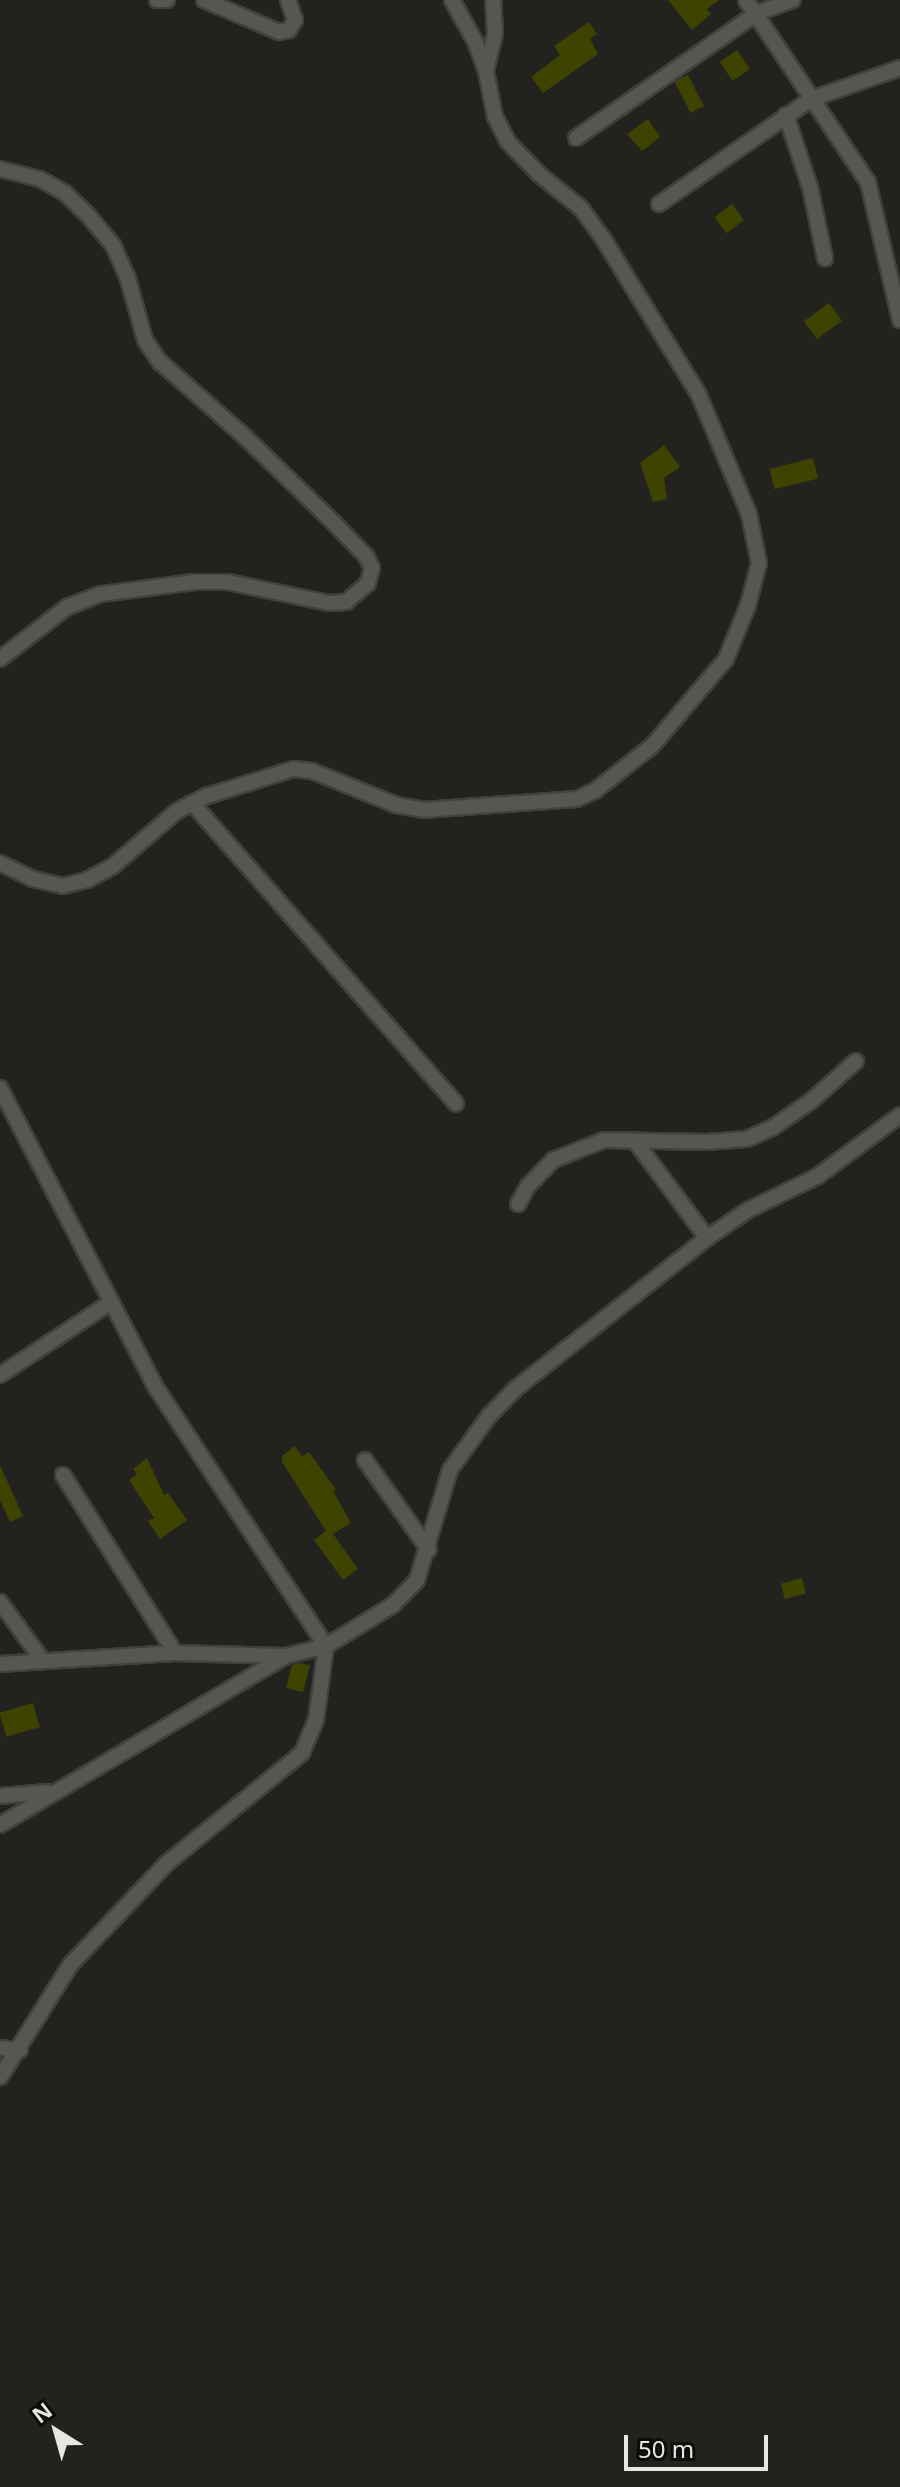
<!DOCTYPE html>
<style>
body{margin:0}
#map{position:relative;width:900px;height:2487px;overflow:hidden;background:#22231e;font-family:"Noto Sans",sans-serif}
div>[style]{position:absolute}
.building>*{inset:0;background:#3e4300;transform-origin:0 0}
.roads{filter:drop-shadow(2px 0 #40413d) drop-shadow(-2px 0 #40413d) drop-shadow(0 2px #40413d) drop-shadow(0 -2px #40413d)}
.minor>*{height:14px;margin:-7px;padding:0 7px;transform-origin:7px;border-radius:7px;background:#565751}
span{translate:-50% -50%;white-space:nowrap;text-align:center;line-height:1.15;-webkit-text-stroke:6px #0c0c0a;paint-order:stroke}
.north{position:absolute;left:16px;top:2391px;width:80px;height:80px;-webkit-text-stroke:6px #0c0c0a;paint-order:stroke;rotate:323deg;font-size:22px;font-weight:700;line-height:32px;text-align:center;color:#e6e7e3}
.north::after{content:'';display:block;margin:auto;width:28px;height:36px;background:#e6e7e3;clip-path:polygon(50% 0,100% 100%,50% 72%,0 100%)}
.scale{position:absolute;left:624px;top:2435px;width:144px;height:36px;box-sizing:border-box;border:4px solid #e6e7e3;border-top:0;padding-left:10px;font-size:24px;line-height:28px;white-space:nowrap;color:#e6e7e3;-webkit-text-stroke:6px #0c0c0a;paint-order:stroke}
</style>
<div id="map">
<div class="building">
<i style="clip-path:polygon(668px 0,719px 0,707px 9px,711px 14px,692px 30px)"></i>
<i style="clip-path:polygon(589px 22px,597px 34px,590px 39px,598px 54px,543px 93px,531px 77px,560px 55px,554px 46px)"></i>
<i style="left:737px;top:50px;width:23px;height:21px;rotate:56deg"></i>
<i style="left:688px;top:75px;width:35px;height:15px;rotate:63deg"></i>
<i style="clip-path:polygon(648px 119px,660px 137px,642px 151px,627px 134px)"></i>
<i style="left:732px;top:204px;width:20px;height:22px;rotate:53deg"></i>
<i style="left:829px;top:303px;width:22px;height:31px;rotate:54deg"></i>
<i style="clip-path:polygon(664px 445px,680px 467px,664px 478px,667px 499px,653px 502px,640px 463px)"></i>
<i style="left:813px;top:458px;width:21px;height:45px;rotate:76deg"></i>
<i style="clip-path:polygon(295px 1446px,302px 1456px,309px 1452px,336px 1490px,333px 1491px,351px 1523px,333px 1534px,358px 1569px,343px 1580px,314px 1540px,326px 1531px,282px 1462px,282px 1456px)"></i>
<i style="clip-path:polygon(147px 1458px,164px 1495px,168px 1493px,187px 1520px,160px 1539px,148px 1521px,154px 1518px,129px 1480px,137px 1474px,133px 1469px)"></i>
<i style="clip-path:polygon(0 1465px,23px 1516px,10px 1522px,0 1500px)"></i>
<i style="left:802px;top:1578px;width:16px;height:22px;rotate:75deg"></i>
<i style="clip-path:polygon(299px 1663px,310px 1665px,303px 1692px,286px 1688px,292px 1665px)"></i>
<i style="left:33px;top:1703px;width:25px;height:35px;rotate:74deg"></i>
</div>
<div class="roads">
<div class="minor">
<i style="left:157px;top:0;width:10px"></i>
<i style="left:204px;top:0;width:82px;rotate:23.1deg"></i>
<i style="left:279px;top:32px;width:10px;rotate:-11deg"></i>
<i style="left:289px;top:30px;width:12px;rotate:-59deg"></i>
<i style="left:295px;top:20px;width:21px;rotate:-109deg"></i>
<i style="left:746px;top:0;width:219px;rotate:56.2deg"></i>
<i style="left:868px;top:182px;width:142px;rotate:76.9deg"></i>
<i style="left:486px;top:70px;width:38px;rotate:-76deg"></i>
<i style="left:495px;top:33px;width:33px;rotate:-93deg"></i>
<i style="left:786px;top:115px;width:76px;rotate:71.6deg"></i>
<i style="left:810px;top:187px;width:73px;rotate:78.1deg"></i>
<i style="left:576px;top:138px;width:220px;rotate:-34.6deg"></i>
<i style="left:757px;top:13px;width:38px;rotate:-20deg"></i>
<i style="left:0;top:169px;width:41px;rotate:14deg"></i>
<i style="left:40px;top:179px;width:29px;rotate:29deg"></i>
<i style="left:65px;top:193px;width:30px;rotate:44deg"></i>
<i style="left:87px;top:214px;width:40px;rotate:50deg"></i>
<i style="left:113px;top:245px;width:37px;rotate:66deg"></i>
<i style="left:128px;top:279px;width:63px;rotate:74.4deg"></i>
<i style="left:145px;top:340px;width:27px;rotate:56deg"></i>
<i style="left:160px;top:362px;width:113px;rotate:41.4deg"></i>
<i style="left:245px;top:437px;width:125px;rotate:44deg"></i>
<i style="left:335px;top:524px;width:45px;rotate:45.9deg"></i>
<i style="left:366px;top:556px;width:13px;rotate:63deg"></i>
<i style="left:372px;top:568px;width:16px;rotate:105deg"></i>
<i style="left:368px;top:583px;width:29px;rotate:139deg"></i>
<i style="left:346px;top:602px;width:17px;rotate:177deg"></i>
<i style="left:329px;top:603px;width:103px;rotate:-168.3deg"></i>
<i style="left:228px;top:582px;width:34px;rotate:180deg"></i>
<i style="left:194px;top:582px;width:94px;rotate:172.6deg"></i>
<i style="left:101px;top:594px;width:36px;rotate:159deg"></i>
<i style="left:67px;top:607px;width:85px;rotate:142.2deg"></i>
<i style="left:659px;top:204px;width:185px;rotate:-34.6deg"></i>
<i style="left:811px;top:99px;width:94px;rotate:-19.2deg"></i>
<i style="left:192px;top:803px;width:400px;rotate:48.7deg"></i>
<i style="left:0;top:863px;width:37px;rotate:26deg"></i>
<i style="left:33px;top:879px;width:31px;rotate:13deg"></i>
<i style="left:63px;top:886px;width:25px;rotate:-14deg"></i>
<i style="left:87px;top:880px;width:30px;rotate:-28deg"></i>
<i style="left:113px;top:866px;width:84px;rotate:-40.7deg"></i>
<i style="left:177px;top:811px;width:34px;rotate:-27deg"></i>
<i style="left:207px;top:796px;width:90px;rotate:-17.4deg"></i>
<i style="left:293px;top:769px;width:19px;rotate:6deg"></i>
<i style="left:312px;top:771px;width:91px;rotate:22deg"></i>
<i style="left:396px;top:805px;width:27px;rotate:10deg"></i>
<i style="left:423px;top:810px;width:154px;rotate:-4.1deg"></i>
<i style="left:577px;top:799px;width:21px;rotate:-25deg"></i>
<i style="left:596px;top:790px;width:71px;rotate:-38.2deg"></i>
<i style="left:652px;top:746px;width:114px;rotate:-49.6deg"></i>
<i style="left:726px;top:659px;width:58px;rotate:-67.8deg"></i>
<i style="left:748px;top:605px;width:43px;rotate:-75.3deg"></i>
<i style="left:759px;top:563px;width:50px;rotate:-101.5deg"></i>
<i style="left:749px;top:514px;width:129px;rotate:-112.8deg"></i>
<i style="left:699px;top:395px;width:185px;rotate:-121.5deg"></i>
<i style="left:602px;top:237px;width:34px;rotate:-126deg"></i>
<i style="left:582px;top:209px;width:55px;rotate:-140.9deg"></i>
<i style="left:539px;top:174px;width:45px;rotate:-134.1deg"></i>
<i style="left:508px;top:142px;width:28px;rotate:-117deg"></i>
<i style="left:495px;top:117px;width:47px;rotate:-101.1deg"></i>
<i style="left:486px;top:71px;width:30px;rotate:-110deg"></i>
<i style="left:476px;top:43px;width:49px;rotate:-119.2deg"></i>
<i style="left:0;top:1088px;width:339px;rotate:62.5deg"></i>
<i style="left:157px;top:1389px;width:308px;rotate:56.7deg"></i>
<i style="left:326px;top:1646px;width:75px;rotate:97.7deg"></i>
<i style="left:316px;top:1720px;width:36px;rotate:113deg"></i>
<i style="left:302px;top:1753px;width:174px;rotate:140.8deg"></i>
<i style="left:167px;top:1863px;width:139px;rotate:133.5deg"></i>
<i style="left:71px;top:1964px;width:133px;rotate:122.1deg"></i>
<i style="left:635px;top:1141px;width:121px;rotate:53.4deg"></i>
<i style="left:518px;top:1204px;width:21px;rotate:-61deg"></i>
<i style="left:528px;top:1186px;width:36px;rotate:-46deg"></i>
<i style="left:553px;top:1160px;width:55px;rotate:-21.4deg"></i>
<i style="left:604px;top:1140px;width:103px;rotate:1.1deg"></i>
<i style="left:707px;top:1142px;width:40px;rotate:-4.3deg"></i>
<i style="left:747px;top:1139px;width:27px;rotate:-24deg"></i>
<i style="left:772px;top:1128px;width:47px;rotate:-34.7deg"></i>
<i style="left:811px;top:1101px;width:60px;rotate:-41.6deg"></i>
<i style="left:0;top:1375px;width:133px;rotate:-33.3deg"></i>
<i style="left:365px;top:1460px;width:110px;rotate:54.6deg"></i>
<i style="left:63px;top:1475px;width:210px;rotate:57.8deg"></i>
<i style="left:0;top:1602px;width:73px;rotate:53.9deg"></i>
<i style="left:0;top:1664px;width:175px;rotate:-3.6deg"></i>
<i style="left:175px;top:1653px;width:110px;rotate:1.6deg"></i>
<i style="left:0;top:1796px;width:48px;rotate:-4.8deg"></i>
<i style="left:0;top:1825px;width:332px;rotate:-30.6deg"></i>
<i style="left:286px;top:1656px;width:41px;rotate:-14deg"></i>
<i style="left:326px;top:1646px;width:79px;rotate:-31.5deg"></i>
<i style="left:393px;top:1605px;width:35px;rotate:-46deg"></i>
<i style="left:417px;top:1580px;width:115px;rotate:-73.3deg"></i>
<i style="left:450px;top:1470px;width:67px;rotate:-54.2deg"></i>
<i style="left:489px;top:1416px;width:36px;rotate:-46deg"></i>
<i style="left:514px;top:1390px;width:246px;rotate:-38.2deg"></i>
<i style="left:707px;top:1238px;width:50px;rotate:-34.3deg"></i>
<i style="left:748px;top:1210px;width:78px;rotate:-25.9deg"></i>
<i style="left:818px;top:1176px;width:102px;rotate:-36.6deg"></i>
<i style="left:0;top:2048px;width:20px;rotate:6deg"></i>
</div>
</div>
<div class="north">N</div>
<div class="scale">50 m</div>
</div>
